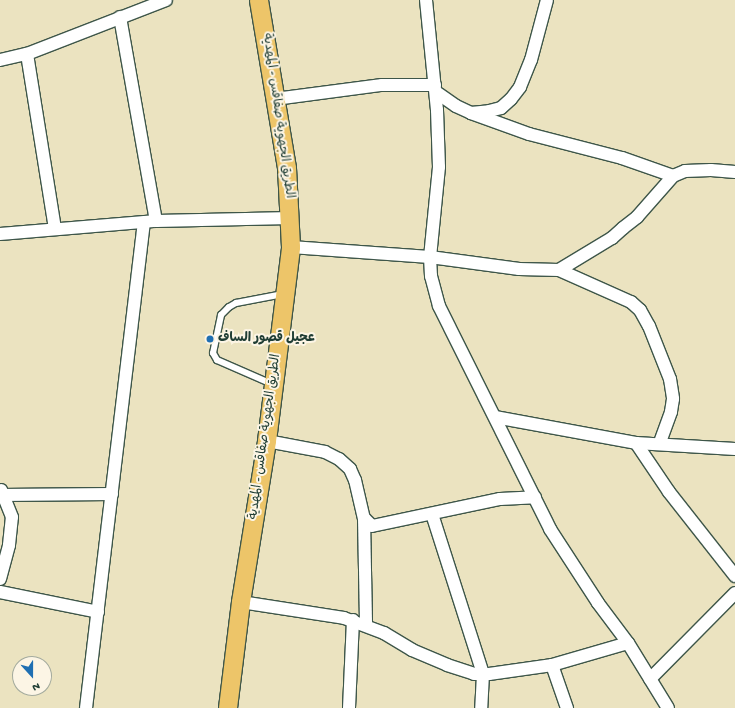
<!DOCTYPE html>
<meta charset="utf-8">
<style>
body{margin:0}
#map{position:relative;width:735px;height:708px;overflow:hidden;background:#ebe3c0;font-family:"Gochi Hand","Playpen Sans Arabic",sans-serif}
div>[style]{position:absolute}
.roads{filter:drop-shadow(1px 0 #3e5649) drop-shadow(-1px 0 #3e5649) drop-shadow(0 1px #3e5649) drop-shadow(0 -1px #3e5649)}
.lane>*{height:6px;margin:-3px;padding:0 3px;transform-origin:3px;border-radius:3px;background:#fff}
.street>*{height:12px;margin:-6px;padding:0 6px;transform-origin:6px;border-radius:6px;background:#fff}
.primary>*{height:18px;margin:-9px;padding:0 9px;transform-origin:9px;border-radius:9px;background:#edc569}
.dots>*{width:11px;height:11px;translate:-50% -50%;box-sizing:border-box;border:2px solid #fcf5e5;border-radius:50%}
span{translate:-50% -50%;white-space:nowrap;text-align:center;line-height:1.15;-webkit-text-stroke:4px #fcf5e5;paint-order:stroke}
.street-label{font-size:13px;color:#1f3d34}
.poi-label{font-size:13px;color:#1f3d34;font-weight:700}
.left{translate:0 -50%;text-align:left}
.north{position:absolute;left:12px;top:656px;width:40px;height:40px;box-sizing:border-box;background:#fcf5e5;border:1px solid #a4ab9e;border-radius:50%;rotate:159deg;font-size:11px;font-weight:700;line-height:16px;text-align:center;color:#1f3d34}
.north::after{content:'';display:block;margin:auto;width:14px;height:18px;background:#1f6fb2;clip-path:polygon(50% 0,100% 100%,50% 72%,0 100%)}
</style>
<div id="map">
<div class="roads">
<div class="lane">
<i style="left:272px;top:384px;width:60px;rotate:-156.4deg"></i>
<i style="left:217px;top:360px;width:8px;rotate:-120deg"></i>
<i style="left:213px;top:353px;width:39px;rotate:-78deg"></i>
<i style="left:221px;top:315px;width:11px;rotate:-45deg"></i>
<i style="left:229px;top:307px;width:8px;rotate:-30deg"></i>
<i style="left:236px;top:303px;width:48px;rotate:-10.8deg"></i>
</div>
<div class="street">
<i style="left:426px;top:0;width:111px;rotate:84.3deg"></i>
<i style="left:437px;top:110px;width:57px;rotate:88deg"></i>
<i style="left:439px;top:167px;width:90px;rotate:95.7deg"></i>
<i style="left:430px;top:257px;width:19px;rotate:87deg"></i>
<i style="left:431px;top:276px;width:31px;rotate:75deg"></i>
<i style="left:439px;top:306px;width:249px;rotate:63.5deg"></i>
<i style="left:550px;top:529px;width:88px;rotate:57deg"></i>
<i style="left:598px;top:603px;width:50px;rotate:53.1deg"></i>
<i style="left:628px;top:643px;width:76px;rotate:58.4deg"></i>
<i style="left:120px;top:17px;width:207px;rotate:80deg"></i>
<i style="left:27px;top:54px;width:177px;rotate:80.9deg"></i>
<i style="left:0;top:60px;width:28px;rotate:-13deg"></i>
<i style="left:27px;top:54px;width:149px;rotate:-21.2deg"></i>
<i style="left:436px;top:92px;width:24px;rotate:35deg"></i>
<i style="left:456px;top:106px;width:17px;rotate:25deg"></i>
<i style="left:471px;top:113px;width:18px;rotate:-6deg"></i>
<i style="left:489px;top:111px;width:12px;rotate:-14deg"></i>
<i style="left:501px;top:108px;width:13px;rotate:-42deg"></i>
<i style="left:511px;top:99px;width:15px;rotate:-53deg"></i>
<i style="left:520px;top:87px;width:29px;rotate:-68deg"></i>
<i style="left:531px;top:60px;width:62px;rotate:-75.1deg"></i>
<i style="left:275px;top:99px;width:108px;rotate:-7.5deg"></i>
<i style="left:382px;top:85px;width:53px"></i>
<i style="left:471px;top:113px;width:62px;rotate:19.9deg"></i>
<i style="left:529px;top:134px;width:96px;rotate:14.5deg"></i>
<i style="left:622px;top:158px;width:54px;rotate:19.4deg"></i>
<i style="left:0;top:234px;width:157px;rotate:-4.8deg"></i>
<i style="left:156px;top:221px;width:135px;rotate:-1.3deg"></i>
<i style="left:291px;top:247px;width:139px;rotate:4.1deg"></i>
<i style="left:430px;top:257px;width:90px;rotate:7.7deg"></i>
<i style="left:519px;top:269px;width:40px;rotate:1.4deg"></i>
<i style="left:559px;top:270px;width:62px;rotate:-31.1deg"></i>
<i style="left:612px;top:238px;width:15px;rotate:-42deg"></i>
<i style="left:623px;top:228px;width:18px;rotate:-38deg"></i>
<i style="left:637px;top:217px;width:55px;rotate:-48.7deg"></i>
<i style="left:673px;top:176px;width:13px;rotate:-23deg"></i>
<i style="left:685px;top:171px;width:26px;rotate:-2deg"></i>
<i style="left:711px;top:170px;width:24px;rotate:5deg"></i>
<i style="left:559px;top:270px;width:79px;rotate:24deg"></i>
<i style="left:631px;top:302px;width:12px;rotate:42deg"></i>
<i style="left:640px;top:310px;width:18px;rotate:61deg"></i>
<i style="left:649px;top:326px;width:57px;rotate:68.4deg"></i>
<i style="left:670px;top:379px;width:20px;rotate:81deg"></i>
<i style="left:673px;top:399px;width:13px;rotate:99deg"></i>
<i style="left:671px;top:412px;width:33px;rotate:110deg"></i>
<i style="left:495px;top:417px;width:143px;rotate:10.4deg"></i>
<i style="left:636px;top:443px;width:99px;rotate:3.5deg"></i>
<i style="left:267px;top:441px;width:59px;rotate:10.7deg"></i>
<i style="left:325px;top:452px;width:16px;rotate:27deg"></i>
<i style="left:339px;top:459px;width:15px;rotate:42deg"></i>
<i style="left:350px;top:469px;width:12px;rotate:66deg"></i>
<i style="left:355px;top:480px;width:39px;rotate:77deg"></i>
<i style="left:364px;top:518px;width:11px;rotate:45deg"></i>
<i style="left:372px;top:526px;width:131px;rotate:-11.9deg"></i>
<i style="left:500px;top:499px;width:35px;rotate:-3deg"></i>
<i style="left:636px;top:443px;width:59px;rotate:56deg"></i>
<i style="left:669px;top:492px;width:107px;rotate:51.8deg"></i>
<i style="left:0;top:495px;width:112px;rotate:-0.5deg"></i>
<i style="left:432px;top:514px;width:168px;rotate:72.3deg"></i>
<i style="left:483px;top:674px;width:34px;rotate:93deg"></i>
<i style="left:364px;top:518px;width:107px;rotate:88.9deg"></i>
<i style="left:0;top:579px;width:35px;rotate:-75deg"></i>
<i style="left:9px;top:545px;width:28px;rotate:-84deg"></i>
<i style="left:12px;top:517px;width:29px;rotate:-112deg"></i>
<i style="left:0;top:592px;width:100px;rotate:11.5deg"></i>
<i style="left:241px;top:602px;width:104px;rotate:8.8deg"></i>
<i style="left:344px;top:618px;width:43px;rotate:20.6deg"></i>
<i style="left:384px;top:633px;width:33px;rotate:31deg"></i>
<i style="left:412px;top:650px;width:38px;rotate:23deg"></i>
<i style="left:447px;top:665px;width:28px;rotate:18deg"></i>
<i style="left:474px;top:674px;width:15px"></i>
<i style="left:489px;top:674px;width:64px;rotate:-8.1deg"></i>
<i style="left:552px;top:665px;width:46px;rotate:70.8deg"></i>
<i style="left:552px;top:665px;width:79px;rotate:-16.1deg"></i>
<i style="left:650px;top:679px;width:121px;rotate:-45.3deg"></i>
<i style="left:86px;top:708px;width:489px;rotate:-83.2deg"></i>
<i style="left:349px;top:708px;width:88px;rotate:-87.4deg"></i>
</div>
<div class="primary">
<i style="left:228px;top:708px;width:107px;rotate:-83deg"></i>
<i style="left:241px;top:602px;width:163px;rotate:-80.8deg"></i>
<i style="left:267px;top:441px;width:195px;rotate:-82.9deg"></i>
<i style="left:291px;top:247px;width:79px;rotate:-92.9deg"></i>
<i style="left:287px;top:168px;width:170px;rotate:-99.5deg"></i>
</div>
</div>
<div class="dots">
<i style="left:210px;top:339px;background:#1f6fb2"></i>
</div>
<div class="street-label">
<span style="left:277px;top:116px;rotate:82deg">الطريق الجهوية صفاقس - المهدية</span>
<span style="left:266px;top:437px;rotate:-82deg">الطريق الجهوية صفاقس - المهدية</span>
</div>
<div class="poi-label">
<span class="left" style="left:218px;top:339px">عجيل قصور الساف</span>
</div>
<div class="north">N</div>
</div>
